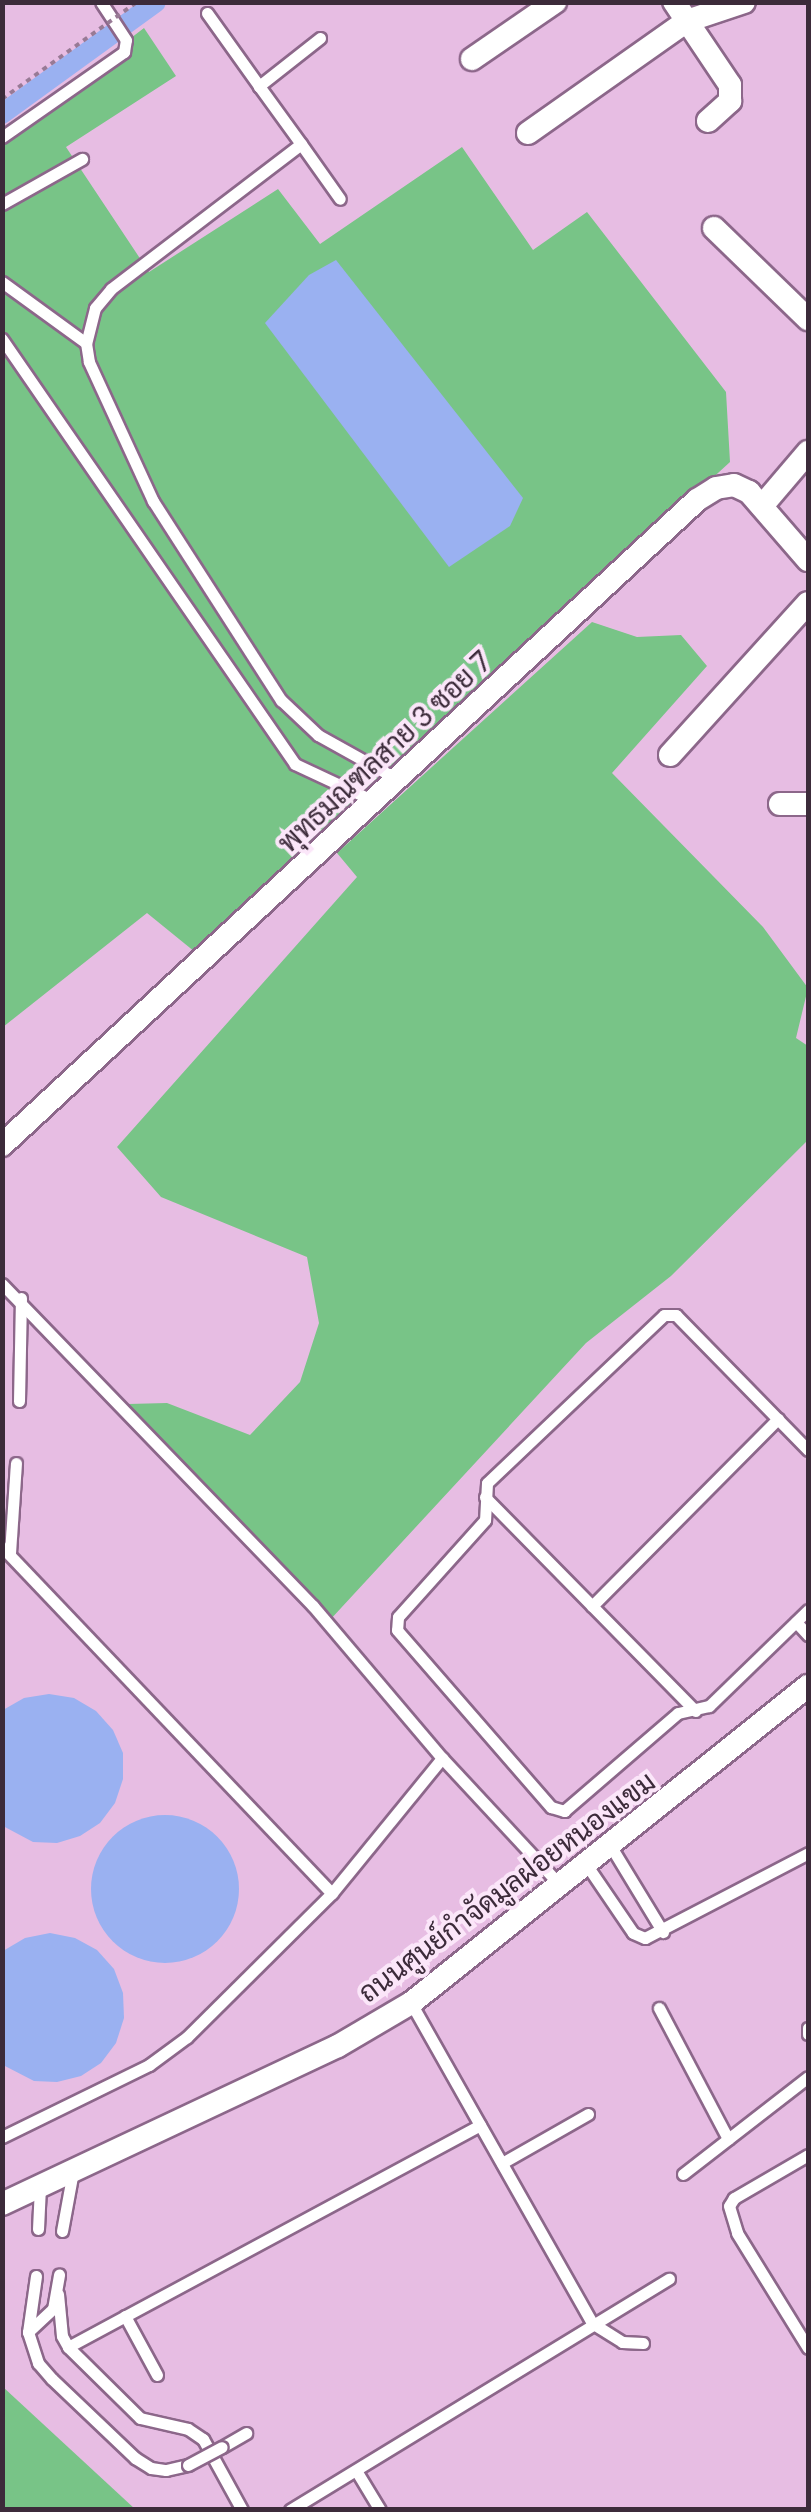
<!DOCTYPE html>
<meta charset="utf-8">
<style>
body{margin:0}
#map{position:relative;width:811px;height:2512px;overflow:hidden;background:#e7bde3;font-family:Lato,Sarabun,sans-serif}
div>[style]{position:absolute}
.green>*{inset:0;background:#78c487}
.water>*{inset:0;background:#9ab1f1}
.round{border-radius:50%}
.canal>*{height:20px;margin:-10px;padding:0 10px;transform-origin:10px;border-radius:10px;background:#9ab1f1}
.roads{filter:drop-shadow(2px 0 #8c678a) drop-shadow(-2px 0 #8c678a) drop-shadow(0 2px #8c678a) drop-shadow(0 -2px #8c678a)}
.service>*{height:11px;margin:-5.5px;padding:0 5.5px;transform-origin:5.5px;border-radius:5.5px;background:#fff}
.minor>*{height:22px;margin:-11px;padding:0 11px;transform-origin:11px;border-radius:11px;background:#fff}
.path-bridge>*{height:4px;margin-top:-2px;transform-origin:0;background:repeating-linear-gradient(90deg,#987a95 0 5px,transparent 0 10px)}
.bridges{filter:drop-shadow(2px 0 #8c678a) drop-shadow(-2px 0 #8c678a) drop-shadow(0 2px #8c678a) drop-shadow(0 -2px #8c678a)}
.service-bridge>*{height:11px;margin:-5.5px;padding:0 5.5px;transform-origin:5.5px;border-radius:5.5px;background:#fff}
span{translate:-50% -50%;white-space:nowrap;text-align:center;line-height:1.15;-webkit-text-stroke:8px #fbe6f9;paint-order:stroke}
.street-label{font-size:28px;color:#3c2b3a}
.frame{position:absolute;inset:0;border:5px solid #3c2b3a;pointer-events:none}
</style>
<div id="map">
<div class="green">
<i style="clip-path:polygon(144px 28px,176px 76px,66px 147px,149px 272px,278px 189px,320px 244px,462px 147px,533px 250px,587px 212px,726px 392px,730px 462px,195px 952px,147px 913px,3px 1027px,3px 136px)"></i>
<i style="clip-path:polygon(592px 622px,637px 637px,681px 635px,707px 666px,612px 773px,763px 927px,808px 988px,796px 1038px,808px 1046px,808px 1140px,671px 1276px,586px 1343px,329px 1621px,128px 1404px,167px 1403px,250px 1435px,300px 1382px,319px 1323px,307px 1257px,161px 1197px,117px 1147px,357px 877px,337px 853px)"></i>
<i style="clip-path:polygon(3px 2387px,135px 2509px,3px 2509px)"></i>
</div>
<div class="water">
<i style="clip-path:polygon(336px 260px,523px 498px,510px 526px,449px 567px,265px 323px,309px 275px)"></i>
<i style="clip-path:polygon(49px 1694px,74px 1698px,96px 1711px,113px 1730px,123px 1753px,123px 1779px,115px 1803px,100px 1823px,80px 1836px,57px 1843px,33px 1842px,3px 1826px,3px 1710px,24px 1698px)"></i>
<i class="round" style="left:91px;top:1815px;width:148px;height:148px"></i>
<i style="clip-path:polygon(50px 1933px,75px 1938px,97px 1950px,114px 1969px,123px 1993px,124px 2018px,116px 2043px,101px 2063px,81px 2076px,57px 2082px,34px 2081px,3px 2065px,3px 1951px,25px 1938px)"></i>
</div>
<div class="canal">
<i style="left:2px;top:114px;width:190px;rotate:-36deg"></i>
</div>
<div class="roads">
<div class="service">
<i style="left:207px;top:13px;width:90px;rotate:54.5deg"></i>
<i style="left:320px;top:38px;width:78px;rotate:141.8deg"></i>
<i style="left:259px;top:86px;width:72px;rotate:54.1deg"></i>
<i style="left:301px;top:144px;width:239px;rotate:142.7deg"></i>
<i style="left:111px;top:289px;width:25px;rotate:130deg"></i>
<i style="left:95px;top:308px;width:36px;rotate:104deg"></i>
<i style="left:86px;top:343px;width:19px;rotate:81deg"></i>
<i style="left:89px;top:362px;width:153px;rotate:65.3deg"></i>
<i style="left:153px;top:501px;width:237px;rotate:57.3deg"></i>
<i style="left:281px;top:700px;width:51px;rotate:43.4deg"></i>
<i style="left:318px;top:735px;width:93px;rotate:29.1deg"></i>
<i style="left:2px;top:137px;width:149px;rotate:-34.9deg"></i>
<i style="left:124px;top:52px;width:12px;rotate:-81deg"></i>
<i style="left:126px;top:40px;width:45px;rotate:-123.3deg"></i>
<i style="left:301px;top:144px;width:67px;rotate:54.7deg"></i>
<i style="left:2px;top:204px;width:92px;rotate:-29.4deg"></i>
<i style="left:2px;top:282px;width:104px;rotate:36deg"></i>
<i style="left:2px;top:339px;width:516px;rotate:55.42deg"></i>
<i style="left:295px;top:764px;width:85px;rotate:25.1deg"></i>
<i style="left:2px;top:1284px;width:448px;rotate:46deg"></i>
<i style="left:313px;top:1606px;width:199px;rotate:49.7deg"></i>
<i style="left:442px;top:1758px;width:173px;rotate:47.1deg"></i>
<i style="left:19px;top:1401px;width:103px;rotate:-88.9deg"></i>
<i style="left:808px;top:1450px;width:189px;rotate:-134.4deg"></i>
<i style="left:676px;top:1315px;width:12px;rotate:180deg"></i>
<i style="left:664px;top:1315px;width:244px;rotate:136.5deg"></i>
<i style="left:487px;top:1483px;width:37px;rotate:93deg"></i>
<i style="left:485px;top:1520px;width:130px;rotate:131.9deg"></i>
<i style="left:398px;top:1617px;width:13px;rotate:94deg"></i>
<i style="left:397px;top:1630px;width:235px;rotate:49deg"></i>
<i style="left:551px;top:1807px;width:14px;rotate:17deg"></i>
<i style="left:564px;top:1811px;width:150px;rotate:-40.7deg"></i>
<i style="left:678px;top:1713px;width:32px;rotate:-13deg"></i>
<i style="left:709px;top:1706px;width:138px;rotate:-44.1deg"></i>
<i style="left:485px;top:1497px;width:300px;rotate:45.5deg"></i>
<i style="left:2px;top:1547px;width:478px;rotate:46.4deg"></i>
<i style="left:10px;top:1553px;width:90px;rotate:-86.2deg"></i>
<i style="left:592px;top:1606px;width:264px;rotate:-45.2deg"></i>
<i style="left:796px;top:1622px;width:18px;rotate:47deg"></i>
<i style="left:610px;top:1845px;width:102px;rotate:58.7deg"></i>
<i style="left:586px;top:1864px;width:83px;rotate:55.7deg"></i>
<i style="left:633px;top:1933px;width:13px;rotate:23deg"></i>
<i style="left:645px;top:1938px;width:184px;rotate:-27.5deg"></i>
<i style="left:411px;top:2003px;width:368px;rotate:60.5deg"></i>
<i style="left:592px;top:2323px;width:36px;rotate:32deg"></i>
<i style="left:622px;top:2342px;width:21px;rotate:3deg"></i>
<i style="left:659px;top:2008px;width:148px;rotate:62.2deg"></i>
<i style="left:808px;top:2028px;width:6px;rotate:90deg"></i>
<i style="left:2px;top:2137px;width:164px;rotate:-26.1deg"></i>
<i style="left:149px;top:2065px;width:47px;rotate:-36.4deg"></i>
<i style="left:187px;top:2037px;width:204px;rotate:-44.8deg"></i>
<i style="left:332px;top:1893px;width:174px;rotate:-50.8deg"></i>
<i style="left:808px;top:2155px;width:86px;rotate:149.8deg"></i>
<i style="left:734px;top:2198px;width:9px;rotate:122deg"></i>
<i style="left:729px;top:2206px;width:28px;rotate:73deg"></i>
<i style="left:737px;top:2233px;width:135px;rotate:58.3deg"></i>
<i style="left:502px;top:2163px;width:99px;rotate:-29.7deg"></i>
<i style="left:683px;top:2174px;width:158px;rotate:-37.8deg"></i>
<i style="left:38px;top:2229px;width:43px;rotate:-87.3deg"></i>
<i style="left:62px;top:2231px;width:61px;rotate:-79.6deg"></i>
<i style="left:36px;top:2276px;width:57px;rotate:98.1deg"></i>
<i style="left:28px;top:2332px;width:34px;rotate:-43deg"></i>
<i style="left:53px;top:2309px;width:35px;rotate:-80deg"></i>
<i style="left:58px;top:2294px;width:42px;rotate:84.6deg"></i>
<i style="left:62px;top:2336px;width:13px;rotate:61deg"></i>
<i style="left:68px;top:2347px;width:101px;rotate:44.6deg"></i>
<i style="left:140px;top:2418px;width:49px;rotate:12.9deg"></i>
<i style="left:188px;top:2429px;width:18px;rotate:34deg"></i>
<i style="left:203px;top:2439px;width:81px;rotate:61.2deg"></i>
<i style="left:125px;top:2316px;width:67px;rotate:61.5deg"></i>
<i style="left:28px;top:2332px;width:33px;rotate:72deg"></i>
<i style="left:38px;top:2363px;width:21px;rotate:49deg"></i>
<i style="left:52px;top:2379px;width:115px;rotate:43.6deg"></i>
<i style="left:135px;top:2458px;width:19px;rotate:32deg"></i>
<i style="left:151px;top:2468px;width:15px;rotate:8deg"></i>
<i style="left:166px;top:2470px;width:23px;rotate:-13deg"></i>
<i style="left:68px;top:2347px;width:468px;rotate:-28.3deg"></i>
<i style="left:222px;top:2447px;width:28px;rotate:-30deg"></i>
<i style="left:357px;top:2472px;width:44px;rotate:58.8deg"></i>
<i style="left:290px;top:2510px;width:444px;rotate:-31.4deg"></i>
</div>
<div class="minor">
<i style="left:472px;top:59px;width:101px;rotate:-34.5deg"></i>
<i style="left:708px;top:121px;width:30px;rotate:-42deg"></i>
<i style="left:730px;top:101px;width:16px;rotate:-90deg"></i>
<i style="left:730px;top:85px;width:77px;rotate:-123.9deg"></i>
<i style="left:687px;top:21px;width:60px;rotate:-18.4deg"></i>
<i style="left:528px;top:133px;width:194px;rotate:-35.2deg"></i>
<i style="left:687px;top:21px;width:23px;rotate:-124deg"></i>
<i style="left:714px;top:228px;width:131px;rotate:44.1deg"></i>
<i style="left:762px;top:506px;width:71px;rotate:-49.6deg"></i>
<i style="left:670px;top:755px;width:205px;rotate:-47.8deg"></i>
<i style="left:780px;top:804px;width:28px"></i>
<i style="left:2px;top:1145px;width:948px;rotate:-42.86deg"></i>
<i style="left:697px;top:500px;width:22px;rotate:-32deg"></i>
<i style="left:716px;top:488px;width:18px;rotate:-9deg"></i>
<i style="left:734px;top:485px;width:17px;rotate:25deg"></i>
<i style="left:749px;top:492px;width:90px;rotate:49.1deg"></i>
<i style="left:2px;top:2204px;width:371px;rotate:-25.2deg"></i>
<i style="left:338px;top:2046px;width:85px;rotate:-30.5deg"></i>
<i style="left:411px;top:2003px;width:508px;rotate:-38.61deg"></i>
</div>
</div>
<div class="path-bridge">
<i style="left:2px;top:99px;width:166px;rotate:-35.7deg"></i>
</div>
<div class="bridges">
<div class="service-bridge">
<i style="left:188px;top:2465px;width:38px;rotate:-28deg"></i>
</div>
</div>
<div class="street-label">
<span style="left:384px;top:751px;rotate:-43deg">พุทธมณฑลสาย 3 ซอย 7</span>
<span style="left:506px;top:1886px;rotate:-37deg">ถนนศูนย์กำจัดมูลฝอยหนองแขม</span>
</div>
<div class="frame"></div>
</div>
